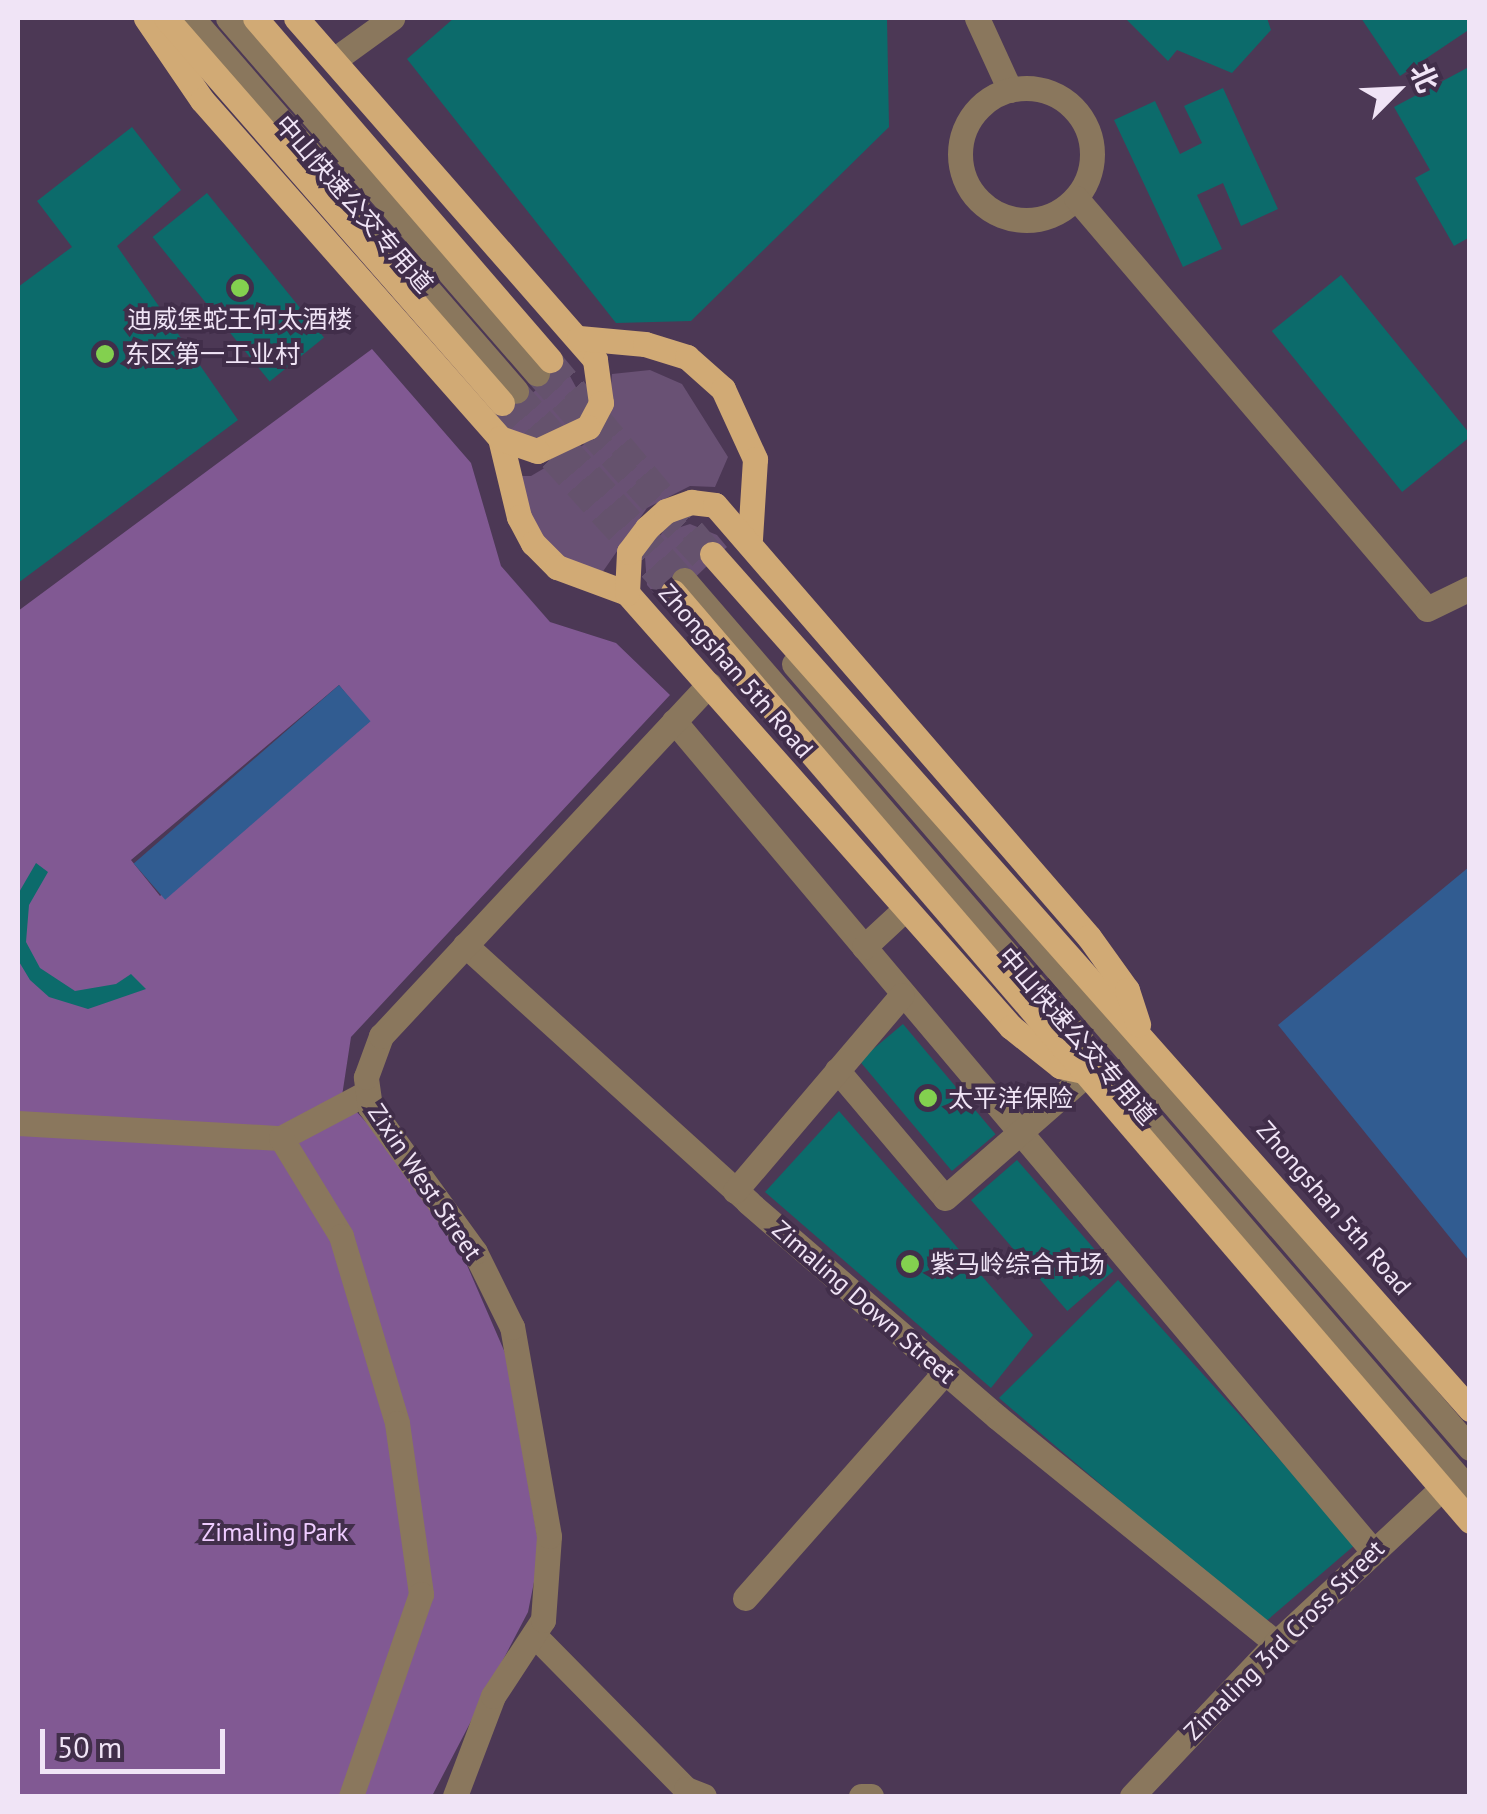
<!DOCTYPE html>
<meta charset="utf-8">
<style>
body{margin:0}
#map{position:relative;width:1487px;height:1814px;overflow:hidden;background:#4c3855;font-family:"PT Sans","Noto Sans SC",sans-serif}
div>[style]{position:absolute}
.green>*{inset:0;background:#695174}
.forest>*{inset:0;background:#815993}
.water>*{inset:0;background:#315c91;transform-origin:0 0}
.building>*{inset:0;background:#0c6b6b;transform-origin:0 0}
.minor-tunnel>*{height:25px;margin-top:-12.5px;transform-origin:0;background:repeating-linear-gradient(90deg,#65526d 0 25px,transparent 0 37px)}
.major-tunnel>*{height:25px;margin-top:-12.5px;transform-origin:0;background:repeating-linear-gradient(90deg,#65526d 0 25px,transparent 0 37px)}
.minor>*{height:25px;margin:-12.5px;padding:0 12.5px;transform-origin:12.5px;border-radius:12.5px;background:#8a775d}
.minor>.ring{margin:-12.5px;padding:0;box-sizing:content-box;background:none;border:25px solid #8a775d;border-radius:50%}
.major>*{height:25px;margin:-12.5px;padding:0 12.5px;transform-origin:12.5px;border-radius:12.5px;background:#d1aa75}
.dots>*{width:28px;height:28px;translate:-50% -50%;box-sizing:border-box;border:5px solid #412e4a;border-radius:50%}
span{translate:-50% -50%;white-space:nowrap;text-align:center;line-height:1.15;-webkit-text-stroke:8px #412e4a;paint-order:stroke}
.street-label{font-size:25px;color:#f0e4f6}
.poi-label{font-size:25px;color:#f0e4f6}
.left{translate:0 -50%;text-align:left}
.park-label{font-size:25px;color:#efccff}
.frame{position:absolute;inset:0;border:20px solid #f0e4f6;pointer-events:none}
.north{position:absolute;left:1347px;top:40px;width:100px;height:100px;-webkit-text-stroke:8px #412e4a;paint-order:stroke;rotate:66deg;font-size:28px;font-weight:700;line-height:40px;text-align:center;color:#f0e4f6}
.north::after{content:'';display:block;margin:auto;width:35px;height:45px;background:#f0e4f6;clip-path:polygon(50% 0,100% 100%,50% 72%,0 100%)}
.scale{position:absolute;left:40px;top:1729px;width:185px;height:45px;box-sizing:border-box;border:5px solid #f0e4f6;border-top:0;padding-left:12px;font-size:30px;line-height:35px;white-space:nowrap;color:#f0e4f6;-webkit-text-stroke:8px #412e4a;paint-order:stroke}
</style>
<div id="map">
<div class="green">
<i style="clip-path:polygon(564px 365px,584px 402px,576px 429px,522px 442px,501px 421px)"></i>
<i style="clip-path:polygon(650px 370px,682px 384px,728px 457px,715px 487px,690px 486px,647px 508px,597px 580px,548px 549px,511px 476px,531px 476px,585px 444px,609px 411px,612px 374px)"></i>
<i style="clip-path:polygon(690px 524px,717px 535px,727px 547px,665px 606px,647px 585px,645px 557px,662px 533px)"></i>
</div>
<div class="forest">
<i style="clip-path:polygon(evenodd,372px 349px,471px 463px,501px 566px,550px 622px,616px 643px,670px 695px,351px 1037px,342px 1096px,389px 1147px,463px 1256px,506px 1355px,540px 1552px,528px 1612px,432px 1796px,18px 1796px,18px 611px,372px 349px,339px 685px,369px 722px,160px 896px,131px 860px,339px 685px)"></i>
</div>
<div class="water">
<i style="left:339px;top:685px;width:48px;height:272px;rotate:49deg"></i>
<i style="clip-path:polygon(1469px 867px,1469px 1261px,1278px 1025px)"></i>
</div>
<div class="building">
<i style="clip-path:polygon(454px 18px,887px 18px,889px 127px,691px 321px,616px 323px,407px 59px)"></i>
<i style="clip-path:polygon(1125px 18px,1267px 18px,1271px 30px,1232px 73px,1177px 50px,1168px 61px)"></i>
<i style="clip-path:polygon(1361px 18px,1467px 18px,1470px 29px,1400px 76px)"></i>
<i style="clip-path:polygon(1467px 68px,1470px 237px,1454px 246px,1415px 178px,1430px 170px,1394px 107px)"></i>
<i style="clip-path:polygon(1223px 88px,1278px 209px,1241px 226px,1223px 183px,1197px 195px,1222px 249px,1183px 267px,1114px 120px,1155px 101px,1180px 154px,1202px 143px,1184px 106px)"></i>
<i style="clip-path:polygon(132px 127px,181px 190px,117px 246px,238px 420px,18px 583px,18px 287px,72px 247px,37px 201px)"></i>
<i style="left:207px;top:193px;width:186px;height:70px;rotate:51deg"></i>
<i style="left:1341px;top:275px;width:207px;height:89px;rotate:51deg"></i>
<i style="clip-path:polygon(36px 863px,48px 872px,29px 905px,26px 942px,40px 968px,75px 991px,116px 984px,131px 974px,146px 989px,88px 1009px,49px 997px,30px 980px,18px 960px,18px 894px)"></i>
<i style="left:903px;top:1024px;width:144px;height:57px;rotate:50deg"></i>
<i style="clip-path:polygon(839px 1111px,1033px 1335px,991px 1388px,765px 1192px)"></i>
<i style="left:1017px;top:1160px;width:147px;height:61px;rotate:49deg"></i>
<i style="clip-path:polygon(1118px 1280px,1356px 1544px,1264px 1623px,999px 1398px)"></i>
</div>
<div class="minor-tunnel">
<i style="left:537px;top:373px;width:252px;rotate:48.2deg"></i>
<i style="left:516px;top:391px;width:253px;rotate:48.4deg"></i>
</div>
<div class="major-tunnel">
<i style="left:550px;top:360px;width:253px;rotate:50.1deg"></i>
<i style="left:502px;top:403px;width:255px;rotate:47.9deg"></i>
</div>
<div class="minor">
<i style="left:192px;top:18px;width:494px;rotate:49deg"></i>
<i style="left:228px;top:18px;width:471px;rotate:49deg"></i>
<i style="left:977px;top:18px;width:79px;rotate:65.4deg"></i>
<i style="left:334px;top:60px;width:72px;rotate:-35.9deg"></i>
<i class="ring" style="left:960px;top:88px;width:107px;height:107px"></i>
<i style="left:1076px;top:198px;width:540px;rotate:49.5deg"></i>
<i style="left:1427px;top:609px;width:48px;rotate:-26deg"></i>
<i style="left:684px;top:580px;width:1203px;rotate:49.21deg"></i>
<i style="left:794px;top:664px;width:1035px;rotate:49.23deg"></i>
<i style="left:674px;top:721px;width:1084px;rotate:49.9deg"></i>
<i style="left:465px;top:945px;width:382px;rotate:42.2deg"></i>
<i style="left:748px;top:1202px;width:329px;rotate:40.8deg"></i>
<i style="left:997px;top:1417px;width:359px;rotate:39deg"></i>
<i style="left:864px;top:947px;width:56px;rotate:-42.8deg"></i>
<i style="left:837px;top:1070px;width:167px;rotate:49.8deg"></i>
<i style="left:945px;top:1198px;width:191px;rotate:-41.2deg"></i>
<i style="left:18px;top:1123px;width:263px;rotate:3.3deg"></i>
<i style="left:281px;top:1138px;width:96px;rotate:-27.9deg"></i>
<i style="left:281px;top:1138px;width:115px;rotate:58.5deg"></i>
<i style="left:341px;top:1236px;width:195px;rotate:73.3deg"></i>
<i style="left:397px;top:1423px;width:173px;rotate:82deg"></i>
<i style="left:421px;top:1594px;width:214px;rotate:109.1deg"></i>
<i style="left:735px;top:1191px;width:257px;rotate:-49.6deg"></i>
<i style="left:745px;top:1598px;width:302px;rotate:-48.5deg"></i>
<i style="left:536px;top:1637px;width:214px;rotate:45.4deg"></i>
<i style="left:686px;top:1789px;width:19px;rotate:21deg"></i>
<i style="left:455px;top:1796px;width:107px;rotate:-69.2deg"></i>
<i style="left:493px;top:1696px;width:91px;rotate:-56.7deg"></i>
<i style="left:543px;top:1620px;width:84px;rotate:-85.9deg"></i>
<i style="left:549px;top:1536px;width:212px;rotate:-100deg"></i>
<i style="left:512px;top:1327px;width:84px;rotate:-116.3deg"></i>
<i style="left:475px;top:1252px;width:179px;rotate:-125.9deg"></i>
<i style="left:370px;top:1107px;width:30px;rotate:-98deg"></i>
<i style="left:366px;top:1077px;width:44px;rotate:-69.9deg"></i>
<i style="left:381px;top:1036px;width:481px;rotate:-47deg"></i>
<i style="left:861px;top:1796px;width:10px"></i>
<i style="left:1132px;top:1796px;width:210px;rotate:-46.7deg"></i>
<i style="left:1276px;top:1643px;width:227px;rotate:-43deg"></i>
</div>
<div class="major">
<i style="left:146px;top:18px;width:99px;rotate:55.7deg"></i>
<i style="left:202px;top:100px;width:451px;rotate:48.6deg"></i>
<i style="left:500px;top:438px;width:81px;rotate:76.5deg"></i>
<i style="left:519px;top:517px;width:30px;rotate:62deg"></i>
<i style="left:533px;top:543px;width:34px;rotate:45deg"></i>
<i style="left:557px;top:567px;width:75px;rotate:20.4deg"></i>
<i style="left:627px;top:593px;width:579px;rotate:48.5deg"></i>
<i style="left:1011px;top:1027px;width:63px;rotate:38.5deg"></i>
<i style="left:1060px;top:1066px;width:30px;rotate:12deg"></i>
<i style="left:166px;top:18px;width:511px;rotate:48.89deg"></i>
<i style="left:255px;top:18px;width:452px;rotate:49.2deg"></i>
<i style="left:296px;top:18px;width:454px;rotate:48.8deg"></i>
<i style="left:595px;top:360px;width:43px;rotate:82.1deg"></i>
<i style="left:601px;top:403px;width:27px;rotate:118deg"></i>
<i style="left:588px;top:427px;width:56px;rotate:154.8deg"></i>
<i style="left:537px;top:451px;width:39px;rotate:-161deg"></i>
<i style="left:579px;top:338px;width:66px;rotate:5.2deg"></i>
<i style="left:645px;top:344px;width:44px;rotate:17.2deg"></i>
<i style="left:687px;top:357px;width:48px;rotate:41.6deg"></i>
<i style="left:723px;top:389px;width:77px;rotate:65.4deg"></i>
<i style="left:755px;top:459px;width:80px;rotate:93.6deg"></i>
<i style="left:712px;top:554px;width:1143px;rotate:48.44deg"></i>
<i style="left:673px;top:592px;width:1224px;rotate:49.37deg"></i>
<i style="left:627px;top:593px;width:41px;rotate:-87.2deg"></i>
<i style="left:629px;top:552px;width:30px;rotate:-53deg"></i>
<i style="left:647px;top:528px;width:25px;rotate:-42deg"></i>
<i style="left:666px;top:511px;width:27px;rotate:-20deg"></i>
<i style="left:691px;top:502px;width:24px;rotate:7deg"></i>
<i style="left:715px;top:505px;width:571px;rotate:49.12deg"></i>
<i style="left:1089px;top:937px;width:65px;rotate:54.4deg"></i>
<i style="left:1127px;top:990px;width:36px;rotate:72deg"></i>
</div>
<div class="dots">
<i style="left:240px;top:288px;background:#83d04f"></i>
<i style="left:105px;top:354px;background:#83d04f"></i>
<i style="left:928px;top:1098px;background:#83d04f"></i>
<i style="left:910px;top:1264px;background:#83d04f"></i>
</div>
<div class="street-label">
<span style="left:354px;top:204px;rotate:49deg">中山快速公交专用道</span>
<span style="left:736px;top:671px;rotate:49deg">Zhongshan 5th Road</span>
<span style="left:1077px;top:1036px;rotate:49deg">中山快速公交专用道</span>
<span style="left:425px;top:1182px;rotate:56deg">Zixin West Street</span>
<span style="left:1334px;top:1208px;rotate:49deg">Zhongshan 5th Road</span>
<span style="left:864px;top:1302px;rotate:41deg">Zimaling Down Street</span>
<span style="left:1284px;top:1640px;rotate:-45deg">Zimaling 3rd Cross Street</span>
</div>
<div class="poi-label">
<span style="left:240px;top:319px">迪威堡蛇王何太酒楼</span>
<span class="left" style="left:125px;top:354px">东区第一工业村</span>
<span class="left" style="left:948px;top:1098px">太平洋保险</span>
<span class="left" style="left:930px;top:1264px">紫马岭综合市场</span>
</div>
<div class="park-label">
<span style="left:275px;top:1532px">Zimaling Park</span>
</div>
<div class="frame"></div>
<div class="north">北</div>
<div class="scale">50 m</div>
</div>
